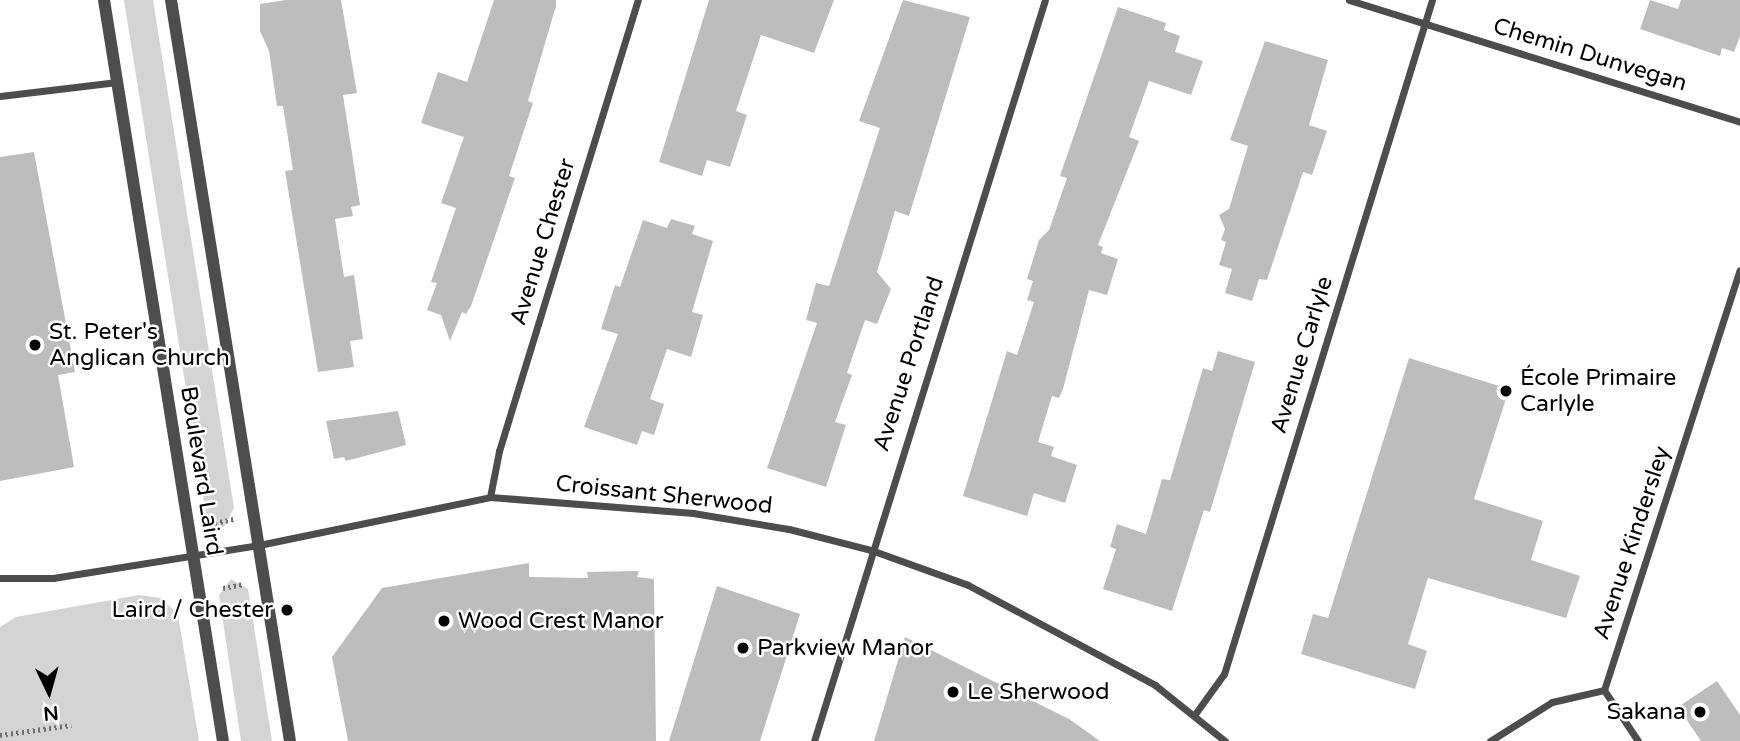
<!DOCTYPE html>
<meta charset="utf-8">
<style>
body{margin:0}
#map{position:relative;width:1740px;height:741px;overflow:hidden;background:#fff;font-family:"Varela Round",sans-serif}
div>[style]{position:absolute}
.green>*{inset:0;background:#d4d4d4}
.building>*{inset:0;background:#bdbdbd}
.path>*{height:4.5px;margin-top:-2.25px;transform-origin:0;background:repeating-linear-gradient(90deg,#6f6f6f 0 2px,transparent 0 5.5px)}
.minor>*{height:7px;margin:-3.5px;padding:0 3.5px;transform-origin:3.5px;border-radius:3.5px;background:#4d4d4d}
.tertiary>*{height:12px;margin:-6px;padding:0 6px;transform-origin:6px;border-radius:6px;background:#4d4d4d}
.dots>*{width:19px;height:19px;translate:-50% -50%;box-sizing:border-box;border:4px solid #fff;border-radius:50%}
span{translate:-50% -50%;white-space:nowrap;text-align:center;line-height:1.15;-webkit-text-stroke:5px #fff;paint-order:stroke}
.street-label{font-size:23px;color:#000}
.poi-label{font-size:23px;color:#000}
.left{translate:0 -50%;text-align:left}
.right{translate:-100% -50%;text-align:right}
.north{position:absolute;left:14px;top:657px;width:70px;height:70px;-webkit-text-stroke:5px #fff;paint-order:stroke;rotate:175deg;font-size:19px;font-weight:700;line-height:28px;text-align:center;color:#000}
.north::after{content:'';display:block;margin:auto;width:24px;height:32px;background:#000;clip-path:polygon(50% 0,100% 100%,50% 72%,0 100%)}
</style>
<div id="map">
<div class="green">
<i style="clip-path:polygon(124px 0,153px 0,234px 508px,224px 527px,215px 527px,206px 514px)"></i>
<i style="clip-path:polygon(231px 579px,248px 589px,272px 741px,241px 741px,219px 595px)"></i>
<i style="clip-path:polygon(139px 595px,162px 598px,178px 615px,199px 741px,0 741px,0 627px,16px 617px)"></i>
</div>
<div class="building">
<i style="clip-path:polygon(286px 0,341px 0,357px 93px,343px 95px,360px 205px,351px 207px,353px 216px,335px 219px,344px 277px,354px 275px,363px 339px,350px 341px,354px 367px,318px 372px,285px 171px,293px 170px,283px 106px,277px 106px,269px 51px,260px 31px,260px 4px)"></i>
<i style="clip-path:polygon(494px 0,556px 0,556px 6px,528px 101px,533px 103px,509px 176px,515px 178px,471px 306px,466px 314px,462px 312px,450px 341px,441px 315px,427px 310px,437px 283px,431px 282px,456px 208px,441px 203px,464px 137px,421px 123px,438px 72px,467px 82px)"></i>
<i style="clip-path:polygon(709px 0,834px 0,814px 53px,761px 35px,736px 111px,747px 115px,730px 167px,707px 160px,702px 176px,659px 162px)"></i>
<i style="clip-path:polygon(903px 0,970px 17px,909px 216px,895px 211px,877px 272px,891px 289px,877px 324px,865px 320px,847px 373px,852px 375px,835px 422px,846px 425px,826px 487px,767px 468px,817px 323px,806px 320px,816px 283px,829px 286px,880px 128px,859px 121px)"></i>
<i style="clip-path:polygon(1650px 0,1678px 9px,1681px 0,1740px 0,1740px 36px,1734px 52px,1722px 48px,1720px 56px,1640px 29px)"></i>
<i style="clip-path:polygon(1118px 7px,1166px 23px,1164px 30px,1180px 36px,1175px 52px,1203px 61px,1191px 95px,1149px 81px,1129px 137px,1139px 141px,1098px 245px,1103px 247px,1101px 253px,1118px 259px,1107px 295px,1089px 290px,1063px 389px,1059px 398px,1052px 396px,1038px 442px,1054px 447px,1051px 456px,1077px 465px,1065px 503px,1034px 493px,1027px 516px,963px 496px,1007px 351px,1017px 355px,1034px 302px,1027px 300px,1033px 281px,1027px 279px,1039px 240px,1049px 230px,1067px 178px,1060px 176px)"></i>
<i style="clip-path:polygon(1265px 41px,1328px 60px,1309px 125px,1327px 131px,1312px 175px,1303px 172px,1267px 280px,1259px 279px,1252px 301px,1225px 293px,1232px 269px,1219px 265px,1226px 242px,1221px 240px,1225px 229px,1219px 215px,1229px 209px,1248px 146px,1230px 140px)"></i>
<i style="clip-path:polygon(34px 152px,75px 372px,58px 375px,74px 467px,0 481px,0 157px)"></i>
<i style="clip-path:polygon(671px 219px,695px 226px,692px 234px,713px 241px,692px 312px,703px 315px,691px 357px,667px 349px,650px 399px,664px 404px,654px 435px,642px 431px,637px 445px,584px 427px,618px 334px,601px 329px,615px 285px,620px 287px,643px 220px,667px 228px)"></i>
<i style="clip-path:polygon(1218px 351px,1255px 362px,1210px 512px,1204px 510px,1172px 611px,1103px 589px,1116px 549px,1110px 547px,1117px 524px,1146px 534px,1162px 479px,1170px 480px,1203px 368px,1212px 371px)"></i>
<i style="clip-path:polygon(1409px 358px,1509px 389px,1474px 499px,1543px 521px,1531px 560px,1580px 576px,1566px 618px,1428px 578px,1408px 644px,1427px 651px,1415px 689px,1301px 654px,1313px 614px,1328px 618px)"></i>
<i style="clip-path:polygon(398px 411px,406px 445px,346px 461px,344px 457px,334px 459px,326px 421px)"></i>
<i style="clip-path:polygon(529px 563px,529px 577px,588px 578px,587px 572px,639px 571px,637px 577px,654px 579px,656px 741px,348px 741px,332px 657px,382px 588px)"></i>
<i style="clip-path:polygon(717px 586px,800px 614px,760px 741px,669px 741px)"></i>
<i style="clip-path:polygon(905px 637px,1069px 719px,1100px 741px,874px 741px)"></i>
<i style="clip-path:polygon(1717px 681px,1740px 715px,1740px 741px,1701px 741px,1678px 707px)"></i>
</div>
<div class="path">
<i style="left:215px;top:523px;width:19px;rotate:-12deg"></i>
<i style="left:223px;top:588px;width:20px;rotate:-11deg"></i>
<i style="left:0;top:735px;width:72px;rotate:-8deg"></i>
</div>
<div class="minor">
<i style="left:1349px;top:0;width:410px;rotate:17.3deg"></i>
<i style="left:0;top:96px;width:118px;rotate:-6.8deg"></i>
<i style="left:490px;top:497px;width:47px;rotate:-78.9deg"></i>
<i style="left:499px;top:451px;width:472px;rotate:-72.9deg"></i>
<i style="left:0;top:578px;width:53px"></i>
<i style="left:53px;top:578px;width:209px;rotate:-9.1deg"></i>
<i style="left:259px;top:545px;width:236px;rotate:-11.7deg"></i>
<i style="left:490px;top:497px;width:204px;rotate:4.5deg"></i>
<i style="left:693px;top:513px;width:97px;rotate:9.5deg"></i>
<i style="left:789px;top:529px;width:85px;rotate:14.4deg"></i>
<i style="left:871px;top:550px;width:103px;rotate:19.8deg"></i>
<i style="left:968px;top:585px;width:212px;rotate:28.1deg"></i>
<i style="left:1155px;top:685px;width:90px;rotate:38.7deg"></i>
<i style="left:1195px;top:714px;width:49px;rotate:-54.1deg"></i>
<i style="left:1224px;top:674px;width:705px;rotate:-72.85deg"></i>
<i style="left:814px;top:741px;width:776px;rotate:-72.69deg"></i>
<i style="left:1490px;top:741px;width:73px;rotate:-32.2deg"></i>
<i style="left:1552px;top:702px;width:53px;rotate:-13deg"></i>
<i style="left:1638px;top:741px;width:61px;rotate:-123.7deg"></i>
<i style="left:1604px;top:690px;width:441px;rotate:-72.1deg"></i>
</div>
<div class="tertiary">
<i style="left:104px;top:0;width:750px;rotate:80.88deg"></i>
<i style="left:171px;top:0;width:750px;rotate:80.88deg"></i>
</div>
<div class="dots">
<i style="left:35px;top:345px;background:#000"></i>
<i style="left:1506px;top:391px;background:#000"></i>
<i style="left:287px;top:610px;background:#000"></i>
<i style="left:444px;top:621px;background:#000"></i>
<i style="left:743px;top:648px;background:#000"></i>
<i style="left:953px;top:692px;background:#000"></i>
<i style="left:1700px;top:712px;background:#000"></i>
</div>
<div class="street-label">
<span style="left:1590px;top:55px;rotate:17deg">Chemin Dunvegan</span>
<span style="left:543px;top:242px;rotate:-73deg">Avenue Chester</span>
<span style="left:1302px;top:355px;rotate:-73deg">Avenue Carlyle</span>
<span style="left:909px;top:364px;rotate:-72deg">Avenue Portland</span>
<span style="left:201px;top:471px;rotate:81deg">Boulevard Laird</span>
<span style="left:664px;top:495px;rotate:6deg">Croissant Sherwood</span>
<span style="left:1632px;top:543px;rotate:-72deg">Avenue Kindersley</span>
</div>
<div class="poi-label">
<span class="left" style="left:49px;top:345px">St. Peter's<br>Anglican Church</span>
<span class="left" style="left:1520px;top:391px">École Primaire<br>Carlyle</span>
<span class="right" style="left:273px;top:610px">Laird / Chester</span>
<span class="left" style="left:458px;top:621px">Wood Crest Manor</span>
<span class="left" style="left:757px;top:648px">Parkview Manor</span>
<span class="left" style="left:967px;top:692px">Le Sherwood</span>
<span class="right" style="left:1686px;top:712px">Sakana</span>
</div>
<div class="north">N</div>
</div>
